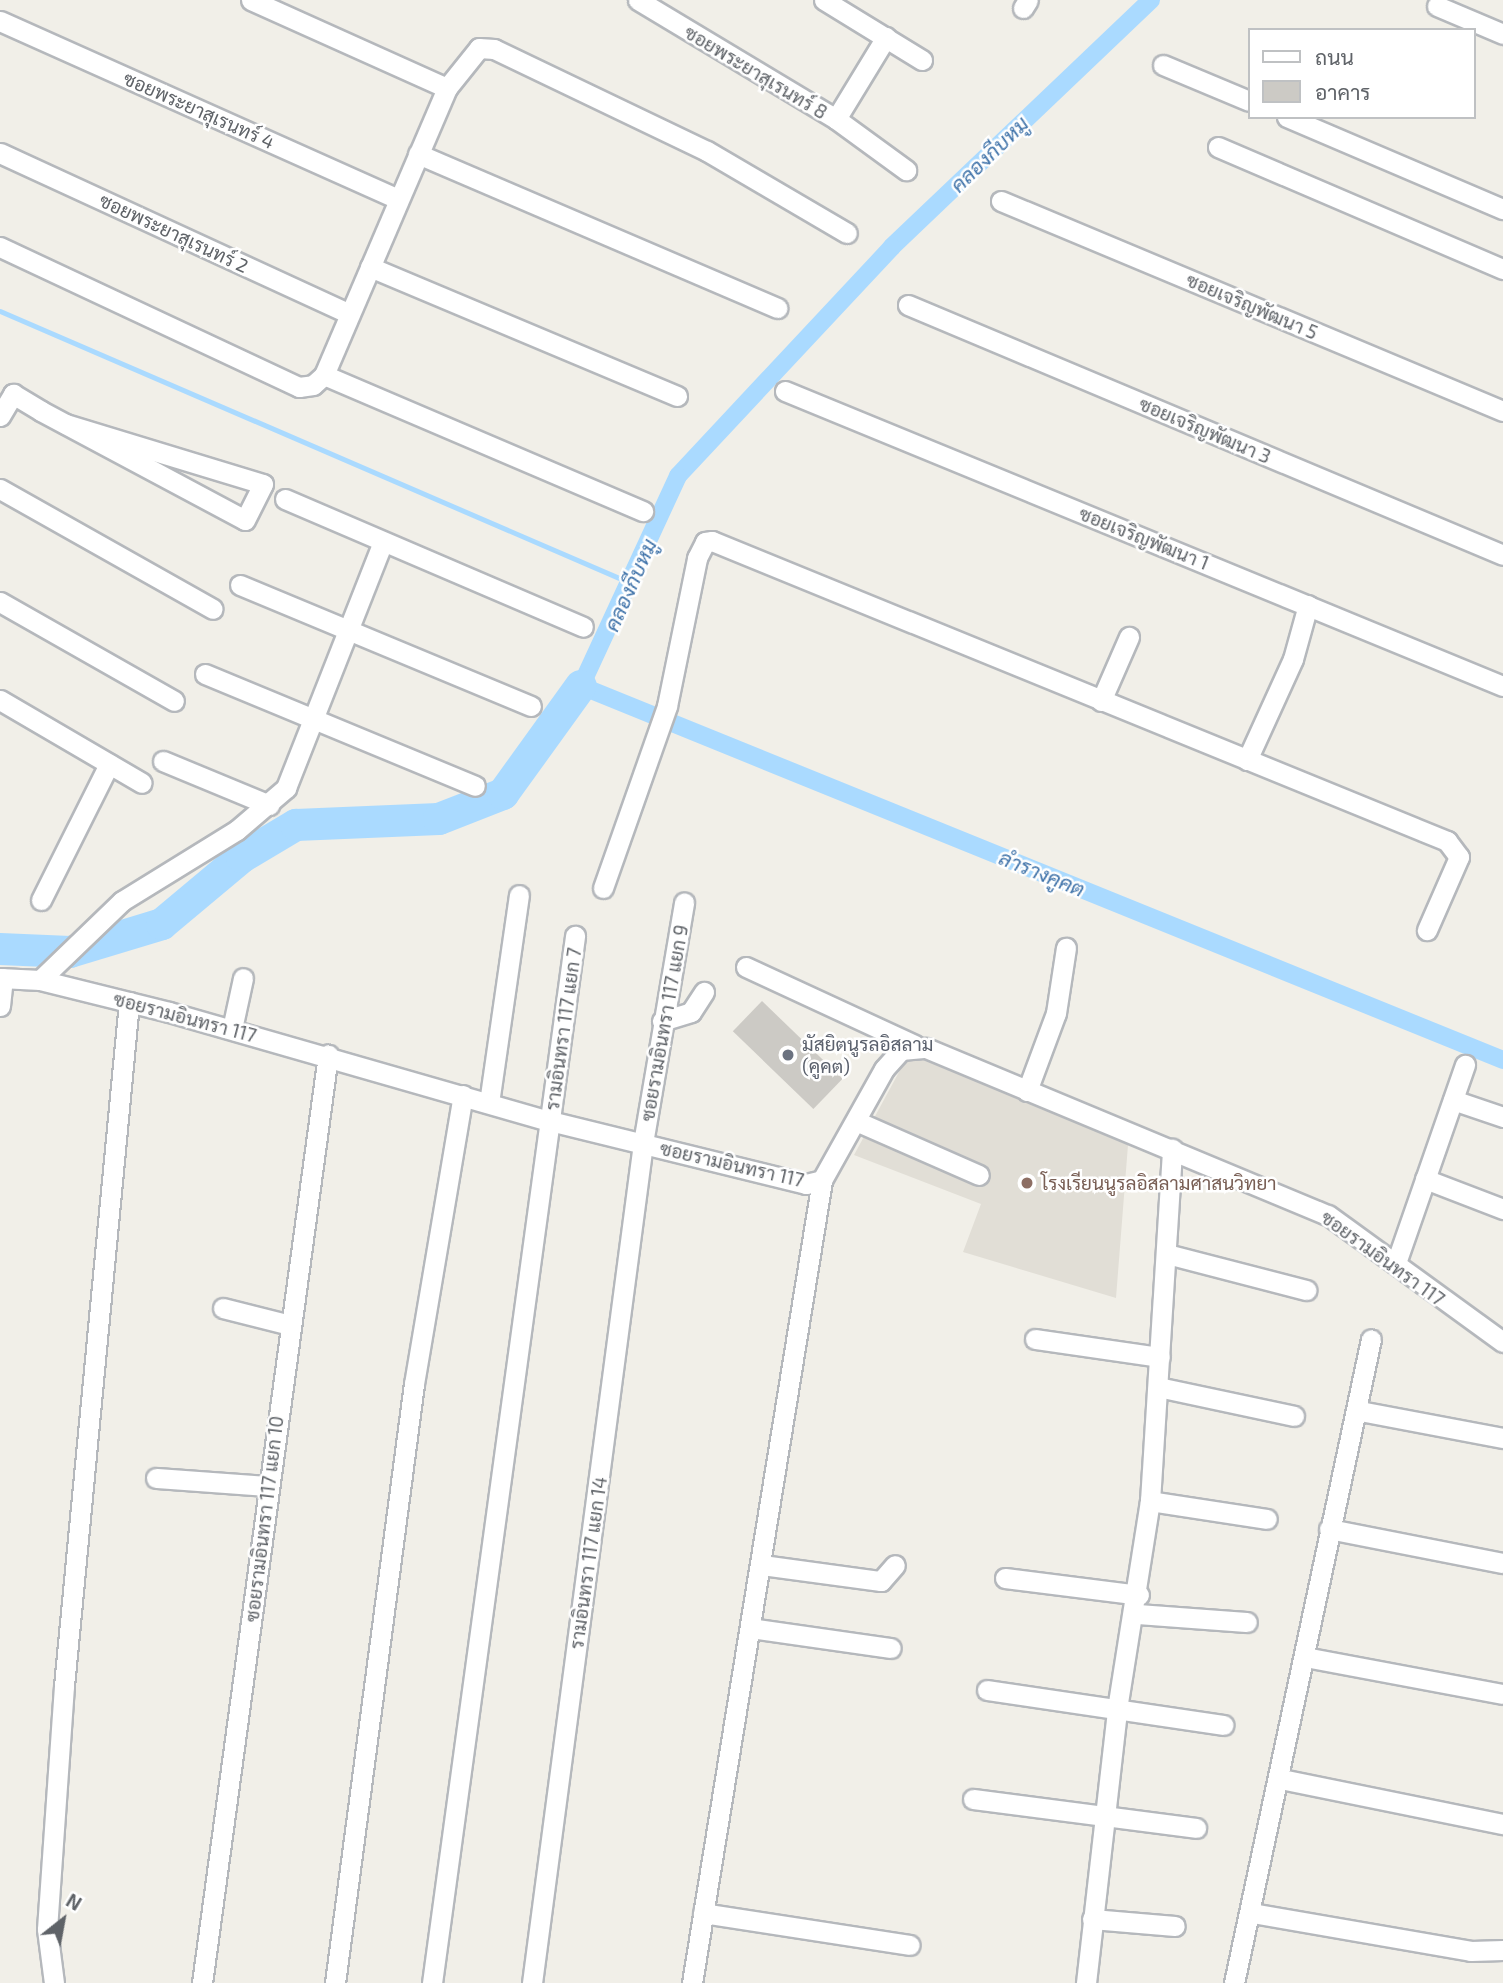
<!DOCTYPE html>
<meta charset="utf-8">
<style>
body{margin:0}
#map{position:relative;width:1503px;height:1983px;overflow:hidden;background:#f1efe8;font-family:"Exo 2",Sarabun,sans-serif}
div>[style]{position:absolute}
.education>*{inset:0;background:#e1ded6}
.stream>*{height:5px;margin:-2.5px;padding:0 2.5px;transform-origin:2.5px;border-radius:2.5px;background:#aadaff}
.canal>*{height:18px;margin:-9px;padding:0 9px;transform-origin:9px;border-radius:9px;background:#aadaff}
.river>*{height:32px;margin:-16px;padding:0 16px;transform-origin:16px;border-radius:16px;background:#aadaff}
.building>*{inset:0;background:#cccac5;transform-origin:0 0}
.roads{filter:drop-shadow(2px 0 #b5b8bc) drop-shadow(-2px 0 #b5b8bc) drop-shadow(0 2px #b5b8bc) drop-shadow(0 -2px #b5b8bc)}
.minor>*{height:19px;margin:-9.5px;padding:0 9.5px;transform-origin:9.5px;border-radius:9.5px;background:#fff}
.dots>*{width:19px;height:19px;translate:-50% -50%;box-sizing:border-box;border:4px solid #fff;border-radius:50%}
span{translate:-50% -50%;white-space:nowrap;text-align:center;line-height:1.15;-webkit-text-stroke:5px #fff;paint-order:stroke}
.street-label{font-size:19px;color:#5f6368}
.worship-label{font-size:19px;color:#5b616d}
.left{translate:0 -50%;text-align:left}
.education-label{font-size:19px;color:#785e54}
.water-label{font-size:21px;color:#4174aa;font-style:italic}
.legend{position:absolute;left:1248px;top:28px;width:228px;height:91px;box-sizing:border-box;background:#fff;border:2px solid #bfc1c3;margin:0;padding:9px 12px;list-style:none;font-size:21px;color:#5f6368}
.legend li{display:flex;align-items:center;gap:14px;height:35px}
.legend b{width:35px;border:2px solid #bfc1c3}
.north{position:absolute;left:28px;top:1885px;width:70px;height:70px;-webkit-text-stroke:5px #fff;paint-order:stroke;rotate:31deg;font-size:19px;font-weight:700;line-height:28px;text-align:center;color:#5f6368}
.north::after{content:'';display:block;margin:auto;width:24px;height:32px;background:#5f6368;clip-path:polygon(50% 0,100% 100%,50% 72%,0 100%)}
</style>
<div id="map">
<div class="education">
<i style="clip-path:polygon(920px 1056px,1128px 1145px,1116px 1298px,963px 1252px,981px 1204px,854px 1155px,905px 1061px)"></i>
</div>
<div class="stream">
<i style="left:0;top:311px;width:689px;rotate:23.33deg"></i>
</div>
<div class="canal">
<i style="left:1151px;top:0;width:358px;rotate:136.4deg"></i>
<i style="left:892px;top:247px;width:313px;rotate:133.1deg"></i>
<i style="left:678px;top:476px;width:231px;rotate:114.8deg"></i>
<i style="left:581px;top:686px;width:995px;rotate:22.08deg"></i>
</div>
<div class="river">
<i style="left:0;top:949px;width:70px;rotate:2.5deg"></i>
<i style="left:70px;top:952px;width:96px;rotate:-16.9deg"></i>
<i style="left:162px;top:924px;width:104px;rotate:-39.9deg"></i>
<i style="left:242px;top:857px;width:63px;rotate:-30.7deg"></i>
<i style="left:296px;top:825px;width:143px;rotate:-2.4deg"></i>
<i style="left:439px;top:819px;width:69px;rotate:-21.3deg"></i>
<i style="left:503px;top:794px;width:133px;rotate:-54.2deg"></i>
</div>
<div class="building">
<i style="left:762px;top:1001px;width:112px;height:42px;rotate:44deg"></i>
</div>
<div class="roads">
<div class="minor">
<i style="left:251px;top:0;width:215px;rotate:24.2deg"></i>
<i style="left:638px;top:0;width:231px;rotate:31deg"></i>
<i style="left:836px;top:119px;width:87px;rotate:36.1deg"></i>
<i style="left:824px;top:0;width:115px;rotate:31.5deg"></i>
<i style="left:1437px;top:6px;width:72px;rotate:23deg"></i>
<i style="left:1023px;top:8px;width:9px;rotate:-58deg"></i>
<i style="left:0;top:21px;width:436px;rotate:24.1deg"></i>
<i style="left:1163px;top:65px;width:93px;rotate:22.7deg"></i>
<i style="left:1287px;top:117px;width:235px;rotate:23.1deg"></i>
<i style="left:836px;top:119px;width:96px;rotate:-58.6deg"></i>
<i style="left:1218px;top:147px;width:310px;rotate:23.2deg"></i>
<i style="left:0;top:153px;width:383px;rotate:24.7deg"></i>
<i style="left:418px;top:154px;width:391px;rotate:23.2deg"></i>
<i style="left:1001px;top:201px;width:544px;rotate:22.7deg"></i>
<i style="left:0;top:247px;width:330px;rotate:25.1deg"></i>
<i style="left:299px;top:387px;width:14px;rotate:-8deg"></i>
<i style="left:313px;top:385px;width:15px;rotate:-42deg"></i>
<i style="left:324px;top:375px;width:312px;rotate:-66.8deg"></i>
<i style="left:447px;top:88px;width:51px;rotate:-51.3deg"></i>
<i style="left:479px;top:48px;width:15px;rotate:4deg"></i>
<i style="left:494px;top:49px;width:236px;rotate:25.6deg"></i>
<i style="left:707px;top:151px;width:162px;rotate:30.4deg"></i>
<i style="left:370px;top:267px;width:333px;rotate:22.8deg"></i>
<i style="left:908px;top:305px;width:645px;rotate:22.79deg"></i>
<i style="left:324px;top:375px;width:347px;rotate:23.1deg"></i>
<i style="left:785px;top:391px;width:776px;rotate:22.34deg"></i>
<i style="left:0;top:416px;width:26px;rotate:-59deg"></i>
<i style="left:13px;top:394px;width:33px;rotate:31deg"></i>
<i style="left:41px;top:411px;width:231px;rotate:28.1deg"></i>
<i style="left:245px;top:520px;width:40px;rotate:-63.4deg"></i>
<i style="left:263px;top:484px;width:206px;rotate:-163.1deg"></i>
<i style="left:0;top:489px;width:244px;rotate:29.4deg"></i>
<i style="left:285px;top:499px;width:324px;rotate:23.2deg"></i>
<i style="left:240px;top:585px;width:315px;rotate:22.6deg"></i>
<i style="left:0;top:602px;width:200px;rotate:29.6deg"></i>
<i style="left:205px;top:674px;width:292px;rotate:22.5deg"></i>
<i style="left:0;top:700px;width:164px;rotate:30.3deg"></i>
<i style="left:1101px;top:701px;width:70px;rotate:-66.4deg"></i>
<i style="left:1247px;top:760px;width:111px;rotate:-65.5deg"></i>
<i style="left:1293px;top:659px;width:56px;rotate:-74.5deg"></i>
<i style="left:163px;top:761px;width:115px;rotate:22.5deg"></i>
<i style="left:603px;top:888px;width:193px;rotate:-70.6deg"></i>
<i style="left:667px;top:706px;width:151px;rotate:-78.5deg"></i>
<i style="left:697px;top:558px;width:18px;rotate:-63deg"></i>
<i style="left:705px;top:542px;width:7px;rotate:-8deg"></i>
<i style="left:712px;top:541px;width:794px;rotate:22.2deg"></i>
<i style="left:1447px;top:841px;width:20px;rotate:53deg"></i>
<i style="left:1459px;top:857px;width:80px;rotate:113.7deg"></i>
<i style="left:41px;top:900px;width:152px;rotate:-63.4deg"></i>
<i style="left:746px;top:967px;width:186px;rotate:24.8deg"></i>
<i style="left:0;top:978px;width:40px;rotate:2.9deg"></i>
<i style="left:40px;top:980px;width:133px;rotate:13.9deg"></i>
<i style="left:169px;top:1012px;width:396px;rotate:16deg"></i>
<i style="left:550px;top:1121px;width:264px;rotate:13.8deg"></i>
<i style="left:806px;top:1184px;width:16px;rotate:-14deg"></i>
<i style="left:40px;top:980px;width:114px;rotate:-43.9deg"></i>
<i style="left:122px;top:901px;width:135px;rotate:-31.7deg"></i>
<i style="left:237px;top:830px;width:65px;rotate:-40.6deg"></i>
<i style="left:286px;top:788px;width:264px;rotate:-68.5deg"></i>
<i style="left:0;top:1006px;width:28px;rotate:-84deg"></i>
<i style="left:662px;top:1021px;width:30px;rotate:-17deg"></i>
<i style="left:691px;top:1012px;width:24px;rotate:-57deg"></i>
<i style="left:232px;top:1029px;width:52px;rotate:-77.8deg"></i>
<i style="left:1027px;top:1091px;width:83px;rotate:-69.6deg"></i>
<i style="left:1056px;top:1013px;width:66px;rotate:-81.3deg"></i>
<i style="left:1453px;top:1100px;width:53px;rotate:18.8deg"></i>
<i style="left:489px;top:1103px;width:210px;rotate:-81.8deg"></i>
<i style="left:856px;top:1121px;width:134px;rotate:23.7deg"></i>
<i style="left:1425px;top:1179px;width:84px;rotate:21deg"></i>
<i style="left:1167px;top:1254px;width:144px;rotate:14.5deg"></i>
<i style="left:1396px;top:1263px;width:210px;rotate:-70.8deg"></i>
<i style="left:223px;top:1308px;width:69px;rotate:14.2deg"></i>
<i style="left:1035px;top:1339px;width:126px;rotate:8.2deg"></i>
<i style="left:1158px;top:1387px;width:139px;rotate:12deg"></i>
<i style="left:1360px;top:1411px;width:146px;rotate:10.7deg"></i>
<i style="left:156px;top:1478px;width:112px;rotate:4.1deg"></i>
<i style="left:1150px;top:1501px;width:118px;rotate:8.7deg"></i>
<i style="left:1329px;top:1529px;width:177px;rotate:11.1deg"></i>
<i style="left:762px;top:1565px;width:120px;rotate:7.7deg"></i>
<i style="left:881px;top:1581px;width:21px;rotate:-49deg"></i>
<i style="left:1005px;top:1578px;width:135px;rotate:7.2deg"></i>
<i style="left:1137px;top:1614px;width:110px;rotate:4.2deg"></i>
<i style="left:750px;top:1628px;width:142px;rotate:8.1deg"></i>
<i style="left:1305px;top:1657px;width:201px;rotate:10.6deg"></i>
<i style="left:987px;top:1690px;width:239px;rotate:8.4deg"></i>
<i style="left:1281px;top:1779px;width:227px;rotate:11.5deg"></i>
<i style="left:973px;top:1799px;width:225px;rotate:7.4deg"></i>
<i style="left:703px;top:1913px;width:209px;rotate:8.8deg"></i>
<i style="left:1252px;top:1913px;width:222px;rotate:9.8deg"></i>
<i style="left:1471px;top:1951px;width:32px;rotate:-2deg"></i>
<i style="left:1092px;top:1919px;width:83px;rotate:4.8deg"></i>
<i style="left:54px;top:1983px;width:54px;rotate:-97.4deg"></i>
<i style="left:47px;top:1929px;width:244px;rotate:-86deg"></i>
<i style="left:64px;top:1686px;width:687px;rotate:-84.57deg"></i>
<i style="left:202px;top:1983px;width:937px;rotate:-82.27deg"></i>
<i style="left:335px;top:1983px;width:604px;rotate:-82.49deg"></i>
<i style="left:414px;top:1384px;width:293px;rotate:-80.4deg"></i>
<i style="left:432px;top:1983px;width:1057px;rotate:-82.22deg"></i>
<i style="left:532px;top:1983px;width:847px;rotate:-82.47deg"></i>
<i style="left:643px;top:1143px;width:244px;rotate:-80.3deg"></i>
<i style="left:692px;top:1983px;width:813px;rotate:-80.8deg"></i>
<i style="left:822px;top:1180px;width:127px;rotate:-60.8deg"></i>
<i style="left:884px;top:1069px;width:25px;rotate:-48deg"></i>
<i style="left:901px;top:1050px;width:25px;rotate:-5deg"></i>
<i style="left:926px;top:1048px;width:435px;rotate:22.6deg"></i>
<i style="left:1328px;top:1215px;width:216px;rotate:36deg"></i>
<i style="left:1086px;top:1983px;width:276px;rotate:-83.5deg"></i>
<i style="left:1117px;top:1709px;width:211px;rotate:-81deg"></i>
<i style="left:1150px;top:1501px;width:353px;rotate:-86.4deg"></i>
<i style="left:1234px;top:1983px;width:658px;rotate:-77.99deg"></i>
</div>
</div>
<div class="dots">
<i style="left:788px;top:1055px;background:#6b7280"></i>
<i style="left:1027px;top:1183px;background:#8d6e63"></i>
</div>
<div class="street-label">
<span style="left:756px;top:72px;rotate:31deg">ซอยพระยาสุเรนทร์ 8</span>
<span style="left:199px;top:110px;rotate:24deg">ซอยพระยาสุเรนทร์ 4</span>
<span style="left:174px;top:233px;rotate:25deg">ซอยพระยาสุเรนทร์ 2</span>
<span style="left:1252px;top:306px;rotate:23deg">ซอยเจริญพัฒนา 5</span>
<span style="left:1205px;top:430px;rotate:23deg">ซอยเจริญพัฒนา 3</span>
<span style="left:1144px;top:538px;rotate:22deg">ซอยเจริญพัฒนา 1</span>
<span style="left:185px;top:1017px;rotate:15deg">ซอยรามอินทรา 117</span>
<span style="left:664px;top:1023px;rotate:-80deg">ซอยรามอินทรา 117 แยก 9</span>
<span style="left:563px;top:1029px;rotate:-82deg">รามอินทรา 117 แยก 7</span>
<span style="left:732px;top:1164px;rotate:13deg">ซอยรามอินทรา 117</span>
<span style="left:1383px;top:1258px;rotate:36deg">ซอยรามอินทรา 117</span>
<span style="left:264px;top:1519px;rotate:-83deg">ซอยรามอินทรา 117 แยก 10</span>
<span style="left:588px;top:1563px;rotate:-82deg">รามอินทรา 117 แยก 14</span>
</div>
<div class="worship-label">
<span class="left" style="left:802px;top:1055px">มัสยิตนูรลอิสลาม<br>(คูคต)</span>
</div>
<div class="education-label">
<span class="left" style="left:1041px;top:1183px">โรงเรียนนูรลอิสลามศาสนวิทยา</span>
</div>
<div class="water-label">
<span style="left:989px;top:154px;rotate:-44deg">คลองกีบหมู</span>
<span style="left:630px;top:585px;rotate:-66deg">คลองกีบหมู</span>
<span style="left:1042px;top:873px;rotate:22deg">ลำรางคูคต</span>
</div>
<ul class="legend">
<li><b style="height:9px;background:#fff"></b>ถนน</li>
<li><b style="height:19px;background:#cccac5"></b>อาคาร</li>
</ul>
<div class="north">N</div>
</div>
